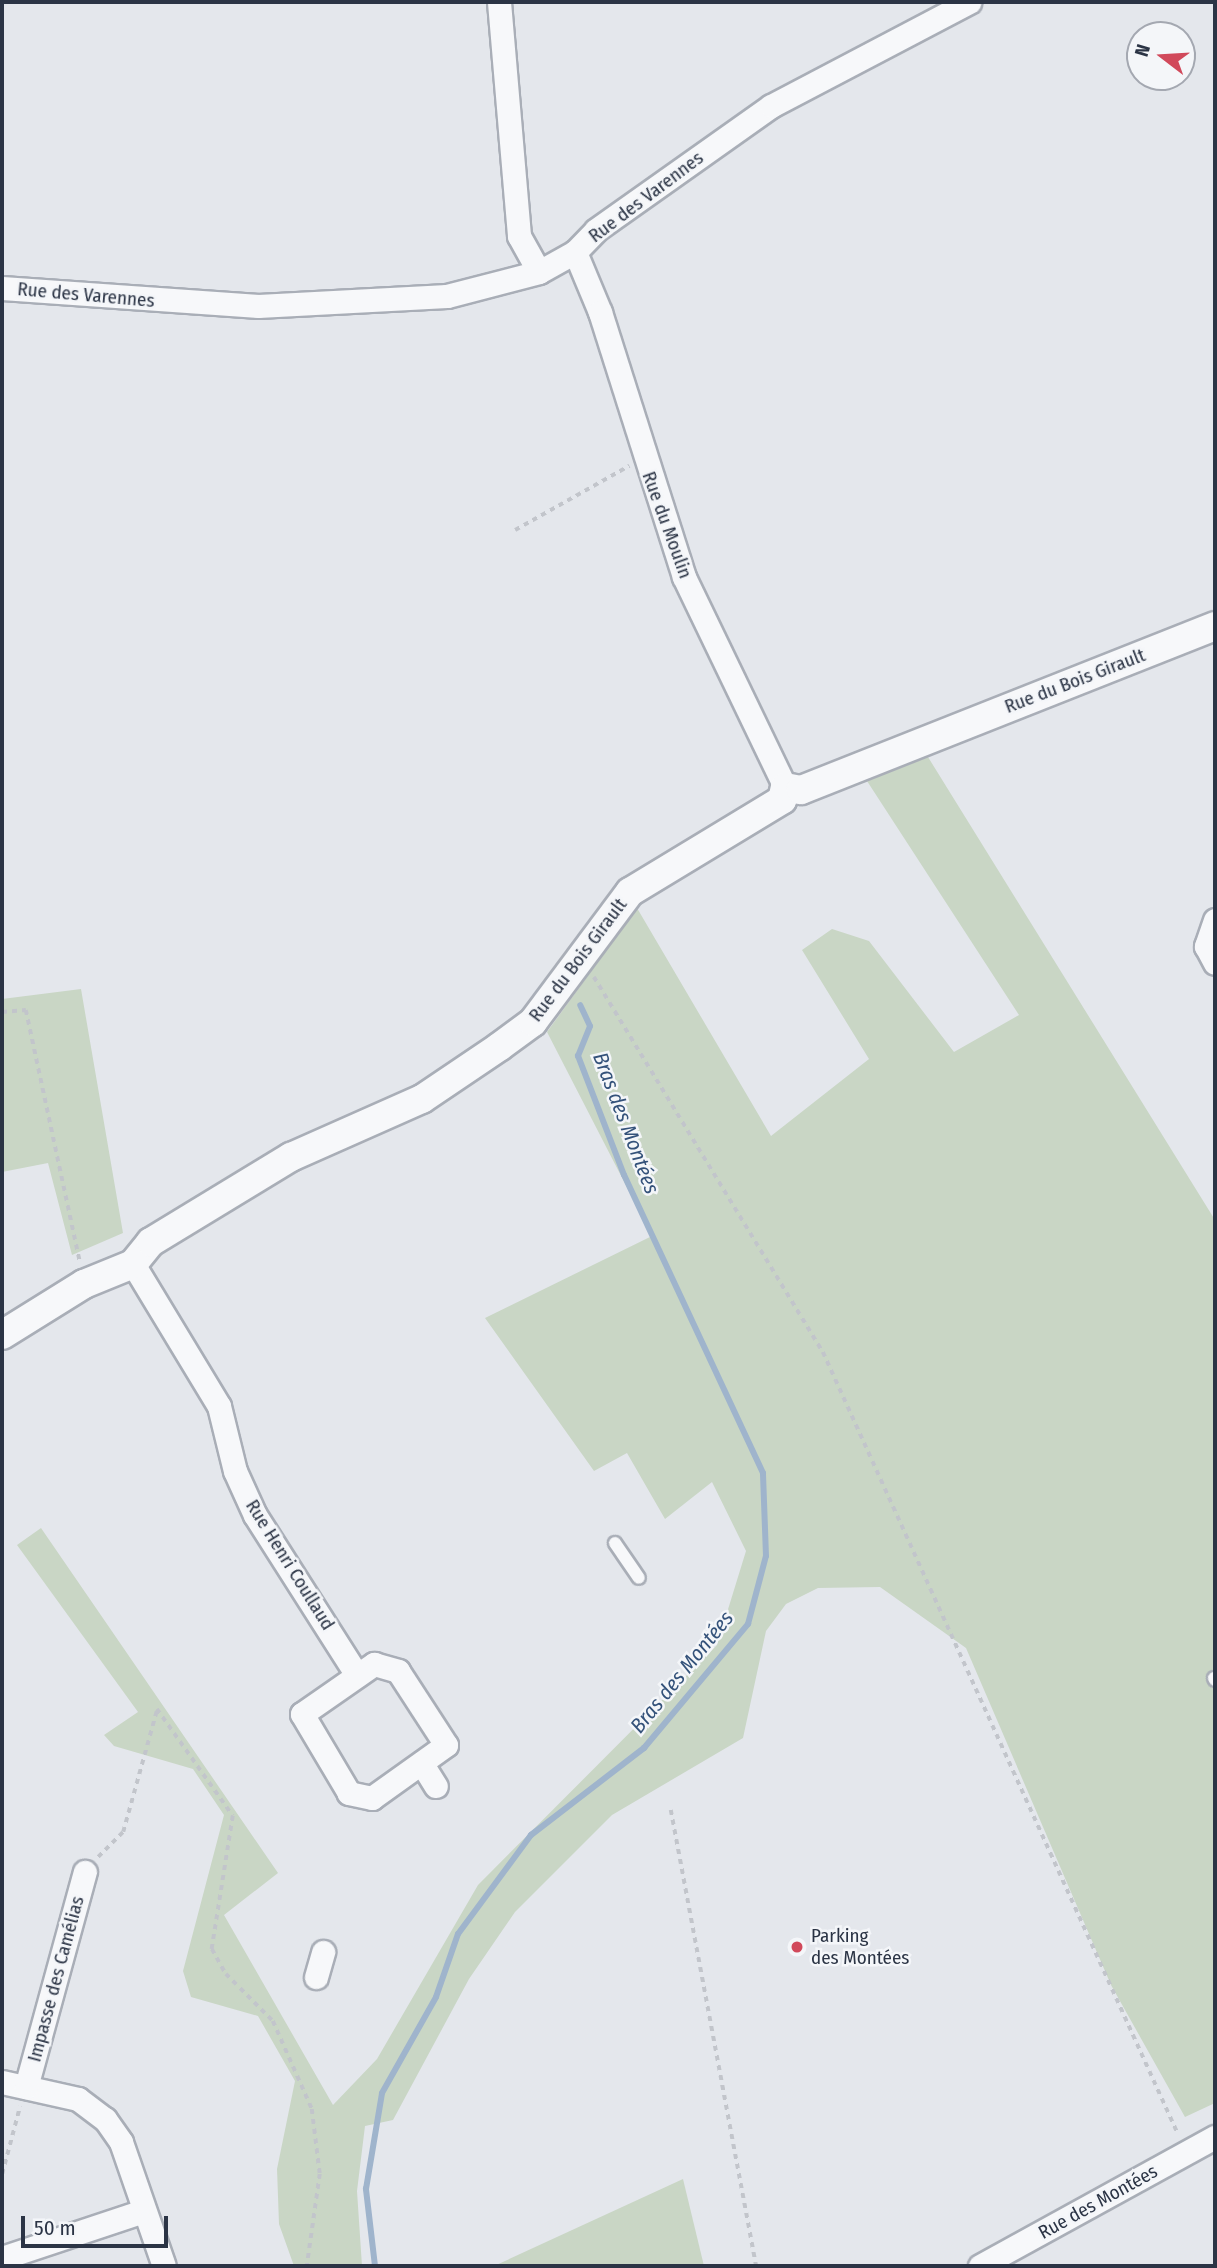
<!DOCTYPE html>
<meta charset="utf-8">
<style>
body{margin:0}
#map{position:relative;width:1217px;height:2268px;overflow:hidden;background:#e4e7ec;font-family:"Fira Sans Condensed",sans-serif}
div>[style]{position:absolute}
.green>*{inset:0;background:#c9d6c5}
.stream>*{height:6px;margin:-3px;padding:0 3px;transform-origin:3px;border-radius:3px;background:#9fb4cc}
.path>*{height:3.5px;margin-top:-1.75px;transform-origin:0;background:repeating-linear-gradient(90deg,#c2c5cb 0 5px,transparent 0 10px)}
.roads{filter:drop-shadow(2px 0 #a9aeb7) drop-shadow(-2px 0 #a9aeb7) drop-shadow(0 2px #a9aeb7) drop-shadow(0 -2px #a9aeb7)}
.service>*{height:12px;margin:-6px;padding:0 6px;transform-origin:6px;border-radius:6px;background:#f7f8fa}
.minor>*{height:23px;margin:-11.5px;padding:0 11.5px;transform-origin:11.5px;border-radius:11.5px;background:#f7f8fa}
.tertiary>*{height:28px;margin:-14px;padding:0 14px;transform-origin:14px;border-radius:14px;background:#f7f8fa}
.dots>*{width:19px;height:19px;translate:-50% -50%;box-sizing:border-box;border:4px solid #f4f6f9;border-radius:50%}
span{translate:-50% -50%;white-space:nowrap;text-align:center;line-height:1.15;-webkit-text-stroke:5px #f4f6f9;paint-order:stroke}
.street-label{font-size:19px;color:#2b3445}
.poi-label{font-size:19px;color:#2b3445}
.left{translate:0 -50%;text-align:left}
.water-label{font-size:21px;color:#34527a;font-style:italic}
.frame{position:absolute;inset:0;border:4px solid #2b3445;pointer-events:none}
.north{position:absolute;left:1126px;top:21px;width:70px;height:70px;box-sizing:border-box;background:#f4f6f9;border:2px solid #a4a8b1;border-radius:50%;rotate:287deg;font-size:19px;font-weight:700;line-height:28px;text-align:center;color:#2b3445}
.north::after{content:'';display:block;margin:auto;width:24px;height:32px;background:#d1495b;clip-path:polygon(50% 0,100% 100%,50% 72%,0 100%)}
.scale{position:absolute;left:21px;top:2216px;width:147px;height:32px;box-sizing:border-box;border:4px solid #2b3445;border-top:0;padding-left:9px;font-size:21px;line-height:24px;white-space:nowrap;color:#2b3445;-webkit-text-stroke:5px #f4f6f9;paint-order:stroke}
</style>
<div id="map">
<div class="green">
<i style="clip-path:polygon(928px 757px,1215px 1220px,1215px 2103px,1185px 2117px,1111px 1985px,966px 1648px,880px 1587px,818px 1588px,786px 1604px,766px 1631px,743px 1738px,612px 1815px,515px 1912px,469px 1979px,393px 2120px,365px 2126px,357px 2191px,362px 2266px,294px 2266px,279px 2224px,277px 2169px,295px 2081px,258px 2016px,191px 1997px,183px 1971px,224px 1815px,193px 1769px,114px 1746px,104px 1735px,138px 1712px,17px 1545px,41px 1528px,278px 1873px,224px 1915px,333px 2105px,377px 2059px,478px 1885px,717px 1645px,746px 1551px,712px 1482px,665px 1519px,627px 1453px,594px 1471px,485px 1318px,652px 1236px,547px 1032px,637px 908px,771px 1136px,869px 1059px,802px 950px,832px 929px,869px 941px,954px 1052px,1019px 1015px,867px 781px)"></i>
<i style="clip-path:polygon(81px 989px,123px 1233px,72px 1255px,48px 1163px,2px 1172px,2px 999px)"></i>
<i style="clip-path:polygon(683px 2179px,704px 2266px,494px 2266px)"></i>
</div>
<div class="stream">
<i style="left:375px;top:2266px;width:78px;rotate:-96.7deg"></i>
<i style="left:366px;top:2189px;width:97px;rotate:-80.5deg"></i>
<i style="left:382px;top:2093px;width:110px;rotate:-60.6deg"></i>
<i style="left:436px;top:1997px;width:67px;rotate:-70.8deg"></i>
<i style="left:458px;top:1934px;width:123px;rotate:-53.6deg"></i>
<i style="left:531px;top:1835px;width:143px;rotate:-37.6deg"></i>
<i style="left:644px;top:1748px;width:162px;rotate:-50deg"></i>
<i style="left:748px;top:1624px;width:70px;rotate:-75.2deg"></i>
<i style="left:766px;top:1556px;width:83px;rotate:-92.1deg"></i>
<i style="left:763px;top:1473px;width:329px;rotate:-115deg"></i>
<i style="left:624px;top:1175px;width:128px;rotate:-111.1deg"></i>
<i style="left:578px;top:1056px;width:32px;rotate:-68deg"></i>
<i style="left:590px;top:1026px;width:23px;rotate:-115deg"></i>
</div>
<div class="path">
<i style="left:515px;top:530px;width:131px;rotate:-29.3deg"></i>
<i style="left:594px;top:977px;width:439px;rotate:58.6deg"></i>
<i style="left:823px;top:1352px;width:859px;rotate:65.58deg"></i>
<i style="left:2px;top:1012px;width:24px;rotate:-5deg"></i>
<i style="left:26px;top:1010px;width:258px;rotate:77.9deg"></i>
<i style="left:157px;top:1709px;width:131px;rotate:54.6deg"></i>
<i style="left:233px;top:1816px;width:135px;rotate:99deg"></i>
<i style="left:212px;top:1949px;width:29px;rotate:61deg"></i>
<i style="left:226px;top:1974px;width:66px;rotate:45deg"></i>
<i style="left:273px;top:2021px;width:96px;rotate:66.1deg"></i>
<i style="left:312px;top:2109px;width:65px;rotate:83deg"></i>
<i style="left:320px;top:2174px;width:93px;rotate:98deg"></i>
<i style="left:671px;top:1810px;width:464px;rotate:79.4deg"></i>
<i style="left:98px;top:1857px;width:35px;rotate:-45deg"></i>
<i style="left:123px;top:1832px;width:128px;rotate:-74.5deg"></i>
<i style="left:2px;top:2174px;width:70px;rotate:-75.2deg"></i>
</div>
<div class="roads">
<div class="service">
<i style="left:615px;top:1543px;width:42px;rotate:55.6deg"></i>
<i style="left:1214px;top:1678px;width:2px;rotate:63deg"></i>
</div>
<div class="minor">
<i style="left:499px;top:2px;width:235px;rotate:85.1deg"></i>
<i style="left:519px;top:236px;width:41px;rotate:60.9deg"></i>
<i style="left:575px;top:252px;width:65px;rotate:67.4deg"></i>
<i style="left:600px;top:312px;width:278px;rotate:72.4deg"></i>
<i style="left:684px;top:577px;width:233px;rotate:64.3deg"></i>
<i style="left:2px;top:288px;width:257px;rotate:4deg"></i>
<i style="left:258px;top:306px;width:189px;rotate:-3deg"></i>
<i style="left:447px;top:296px;width:95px;rotate:-14.6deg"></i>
<i style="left:539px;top:272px;width:41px;rotate:-29.1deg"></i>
<i style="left:575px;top:252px;width:30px;rotate:-46deg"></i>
<i style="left:596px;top:230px;width:214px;rotate:-35.3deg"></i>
<i style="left:771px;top:106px;width:224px;rotate:-27.7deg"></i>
<i style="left:1215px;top:920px;width:28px;rotate:109deg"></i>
<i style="left:1206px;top:946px;width:19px;rotate:62deg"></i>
<i style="left:133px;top:1264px;width:166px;rotate:58.8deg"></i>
<i style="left:219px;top:1406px;width:67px;rotate:76.2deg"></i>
<i style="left:235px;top:1471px;width:48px;rotate:65.6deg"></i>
<i style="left:255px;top:1515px;width:190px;rotate:57.5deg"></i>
<i style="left:374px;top:1664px;width:25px;rotate:16deg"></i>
<i style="left:398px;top:1671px;width:88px;rotate:57deg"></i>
<i style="left:446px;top:1745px;width:91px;rotate:144.4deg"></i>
<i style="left:372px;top:1798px;width:24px;rotate:-168deg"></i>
<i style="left:349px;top:1793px;width:92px;rotate:-120.7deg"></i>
<i style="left:302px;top:1714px;width:88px;rotate:-34.8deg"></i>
<i style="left:422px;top:1764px;width:26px;rotate:58deg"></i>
<i style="left:316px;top:1977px;width:26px;rotate:-74deg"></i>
<i style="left:2px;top:2082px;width:78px;rotate:12.6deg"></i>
<i style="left:78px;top:2099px;width:34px;rotate:37deg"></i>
<i style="left:105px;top:2119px;width:28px;rotate:55deg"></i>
<i style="left:121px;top:2142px;width:131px;rotate:70.9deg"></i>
<i style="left:26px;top:2087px;width:223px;rotate:-74.7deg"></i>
<i style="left:2px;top:2258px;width:149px;rotate:-18.4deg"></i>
<i style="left:980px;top:2266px;width:268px;rotate:-28.8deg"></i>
</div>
<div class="tertiary">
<i style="left:2px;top:1335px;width:97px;rotate:-31.9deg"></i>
<i style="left:84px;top:1284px;width:53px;rotate:-22.2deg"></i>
<i style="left:133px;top:1264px;width:28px;rotate:-51deg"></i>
<i style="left:151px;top:1242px;width:164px;rotate:-31.3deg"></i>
<i style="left:291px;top:1157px;width:143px;rotate:-23.9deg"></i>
<i style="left:422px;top:1099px;width:93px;rotate:-34deg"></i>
<i style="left:499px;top:1047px;width:42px;rotate:-36.3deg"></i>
<i style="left:533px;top:1022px;width:162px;rotate:-53.3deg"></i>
<i style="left:630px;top:892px;width:178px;rotate:-31.2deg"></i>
<i style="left:782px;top:800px;width:13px;rotate:-77deg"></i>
<i style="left:785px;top:787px;width:16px;rotate:11deg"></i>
<i style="left:801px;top:790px;width:445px;rotate:-21.6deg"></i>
</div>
</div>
<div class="dots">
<i style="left:797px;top:1947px;background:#d1495b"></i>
</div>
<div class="street-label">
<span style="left:646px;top:197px;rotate:-37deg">Rue des Varennes</span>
<span style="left:86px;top:295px;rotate:5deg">Rue des Varennes</span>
<span style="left:667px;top:525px;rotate:70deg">Rue du Moulin</span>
<span style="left:1075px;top:681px;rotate:-21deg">Rue du Bois Girault</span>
<span style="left:578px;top:960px;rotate:-53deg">Rue du Bois Girault</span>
<span style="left:290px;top:1565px;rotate:58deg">Rue Henri Coullaud</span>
<span style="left:56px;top:1979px;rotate:-75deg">Impasse des Camélias</span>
<span style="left:1098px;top:2202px;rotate:-29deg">Rue des Montées</span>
</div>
<div class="poi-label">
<span class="left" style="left:811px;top:1947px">Parking<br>des Montées</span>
</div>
<div class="water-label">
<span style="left:626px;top:1123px;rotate:69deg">Bras des Montées</span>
<span style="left:682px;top:1672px;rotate:-51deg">Bras des Montées</span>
</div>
<div class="frame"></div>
<div class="north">N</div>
<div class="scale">50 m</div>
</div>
